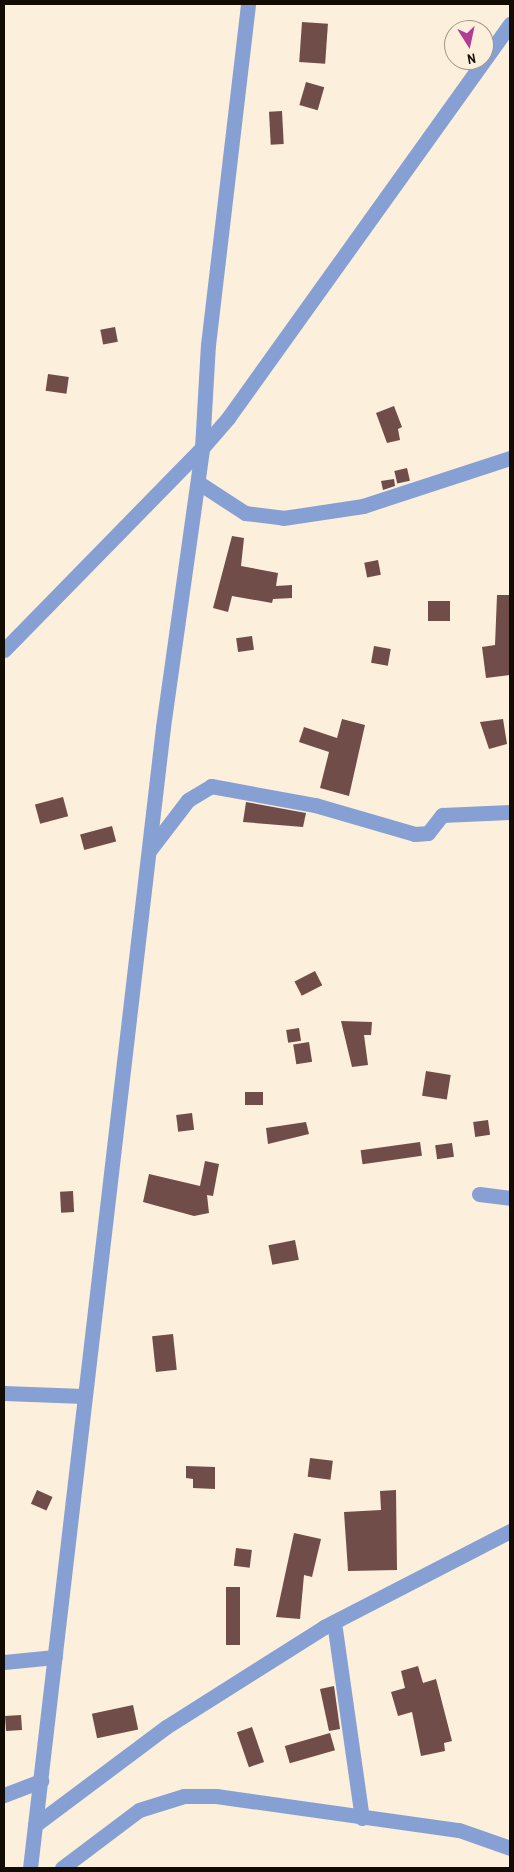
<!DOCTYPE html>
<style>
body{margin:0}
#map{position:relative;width:514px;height:1872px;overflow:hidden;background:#fcefdc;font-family:"Archivo Narrow",sans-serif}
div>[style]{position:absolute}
.building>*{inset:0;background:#704d48;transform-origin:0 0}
.minor>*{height:15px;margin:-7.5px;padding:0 7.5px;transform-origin:7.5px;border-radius:7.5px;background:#87a0d4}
span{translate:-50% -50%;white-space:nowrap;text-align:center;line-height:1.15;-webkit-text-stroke:5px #fcefdc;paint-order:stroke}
.frame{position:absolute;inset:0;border:5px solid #130c03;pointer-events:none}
.north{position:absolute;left:444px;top:20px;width:50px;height:50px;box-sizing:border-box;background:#fcefdc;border:1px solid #9f9485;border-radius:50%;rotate:170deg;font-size:14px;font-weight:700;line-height:20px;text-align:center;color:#130c03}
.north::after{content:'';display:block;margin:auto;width:18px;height:22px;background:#b13c95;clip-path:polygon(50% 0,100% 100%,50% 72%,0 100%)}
</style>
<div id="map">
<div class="building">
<i style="left:302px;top:22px;width:26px;height:40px;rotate:4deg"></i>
<i style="left:306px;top:82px;width:19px;height:24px;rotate:16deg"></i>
<i style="left:282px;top:111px;width:33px;height:13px;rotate:87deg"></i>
<i style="left:115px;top:327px;width:15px;height:15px;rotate:79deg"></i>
<i style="left:48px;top:374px;width:21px;height:17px;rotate:8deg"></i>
<i style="clip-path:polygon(394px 406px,402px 427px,398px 429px,400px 440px,387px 443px,376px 413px)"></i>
<i style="left:407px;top:468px;width:13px;height:13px;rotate:77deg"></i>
<i style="clip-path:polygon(394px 479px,395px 486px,383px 490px,381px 481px)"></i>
<i style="clip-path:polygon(232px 536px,244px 538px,241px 566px,278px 573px,276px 586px,292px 585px,292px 598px,273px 599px,272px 603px,232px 596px,228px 612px,213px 608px)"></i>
<i style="left:378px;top:560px;width:15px;height:14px;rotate:79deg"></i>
<i style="clip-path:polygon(497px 595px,510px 595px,510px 675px,486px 678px,482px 647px,495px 645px)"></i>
<i style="left:428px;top:601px;width:22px;height:20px"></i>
<i style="left:252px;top:636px;width:14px;height:16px;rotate:82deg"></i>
<i style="left:374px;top:646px;width:17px;height:17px;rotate:10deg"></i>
<i style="clip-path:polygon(342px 719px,365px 725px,349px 796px,320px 788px,329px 752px,299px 742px,304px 727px,337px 738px)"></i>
<i style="clip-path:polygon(503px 719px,507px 744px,489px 749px,480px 722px)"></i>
<i style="left:63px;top:797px;width:20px;height:29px;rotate:75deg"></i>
<i style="clip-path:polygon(246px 802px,306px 813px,303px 827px,243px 822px)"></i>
<i style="left:112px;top:826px;width:16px;height:33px;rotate:75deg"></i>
<i style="left:315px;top:971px;width:16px;height:23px;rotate:63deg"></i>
<i style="clip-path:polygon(341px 1021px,372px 1022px,371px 1035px,364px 1035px,368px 1065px,352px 1067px)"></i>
<i style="left:299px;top:1028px;width:13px;height:13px;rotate:81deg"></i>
<i style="left:309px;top:1042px;width:20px;height:16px;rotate:81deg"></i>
<i style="left:426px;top:1071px;width:25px;height:25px;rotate:9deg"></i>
<i style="left:245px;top:1092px;width:18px;height:13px"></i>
<i style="left:192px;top:1113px;width:17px;height:16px;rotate:83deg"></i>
<i style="left:488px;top:1120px;width:15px;height:15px;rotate:82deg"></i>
<i style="clip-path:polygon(306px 1122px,309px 1134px,268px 1144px,266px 1128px)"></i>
<i style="left:420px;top:1142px;width:14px;height:60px;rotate:82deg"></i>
<i style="left:452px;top:1143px;width:14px;height:17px;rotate:82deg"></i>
<i style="clip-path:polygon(205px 1161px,219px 1164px,213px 1196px,207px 1195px,209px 1213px,194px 1216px,143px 1202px,149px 1174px,200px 1186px)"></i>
<i style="left:73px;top:1191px;width:21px;height:13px;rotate:87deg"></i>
<i style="left:295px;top:1240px;width:20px;height:27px;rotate:79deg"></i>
<i style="left:173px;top:1334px;width:36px;height:21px;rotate:84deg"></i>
<i style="left:310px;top:1458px;width:23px;height:19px;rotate:7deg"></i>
<i style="clip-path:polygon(186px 1466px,215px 1467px,215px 1489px,193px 1488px,193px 1479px,186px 1478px)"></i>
<i style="left:37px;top:1490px;width:17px;height:15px;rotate:24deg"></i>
<i style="clip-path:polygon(396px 1490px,397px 1570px,348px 1571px,344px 1512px,381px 1510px,380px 1491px)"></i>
<i style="clip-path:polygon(294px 1533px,321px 1539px,312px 1577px,304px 1575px,300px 1619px,276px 1617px)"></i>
<i style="left:236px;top:1548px;width:16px;height:18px;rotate:7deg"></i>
<i style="left:226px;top:1587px;width:14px;height:58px"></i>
<i style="clip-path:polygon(418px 1666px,423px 1683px,436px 1679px,452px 1741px,444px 1743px,445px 1751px,421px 1756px,412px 1712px,398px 1716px,391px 1692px,405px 1688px,401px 1671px)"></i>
<i style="clip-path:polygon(334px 1686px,340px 1729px,329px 1731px,320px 1689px)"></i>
<i style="left:133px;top:1705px;width:25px;height:42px;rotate:78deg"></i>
<i style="left:21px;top:1715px;width:15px;height:16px;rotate:86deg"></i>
<i style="left:252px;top:1727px;width:37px;height:16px;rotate:71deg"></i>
<i style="left:330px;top:1733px;width:18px;height:47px;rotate:74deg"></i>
</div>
<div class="minor">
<i style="left:199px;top:483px;width:55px;rotate:33.1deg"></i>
<i style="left:245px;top:513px;width:38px;rotate:7deg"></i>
<i style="left:283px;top:518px;width:81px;rotate:-8.5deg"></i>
<i style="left:363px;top:506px;width:155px;rotate:-18.1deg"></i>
<i style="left:4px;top:650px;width:283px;rotate:-45.6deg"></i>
<i style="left:202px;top:448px;width:103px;rotate:-86.7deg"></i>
<i style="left:208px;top:345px;width:343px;rotate:-83.3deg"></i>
<i style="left:149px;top:851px;width:64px;rotate:-52.6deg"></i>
<i style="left:188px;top:800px;width:27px;rotate:-31deg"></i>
<i style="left:211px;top:786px;width:106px;rotate:10.4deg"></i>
<i style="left:315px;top:805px;width:104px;rotate:16.2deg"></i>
<i style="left:415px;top:834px;width:13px;rotate:-4deg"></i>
<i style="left:428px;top:833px;width:23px;rotate:-52deg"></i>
<i style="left:442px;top:815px;width:68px;rotate:-2.5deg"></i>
<i style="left:479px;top:1194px;width:31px;rotate:7deg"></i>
<i style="left:4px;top:1393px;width:79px;rotate:2.2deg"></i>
<i style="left:334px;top:1622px;width:198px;rotate:81.9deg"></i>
<i style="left:4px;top:1662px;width:51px;rotate:-5.6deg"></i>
<i style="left:4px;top:1795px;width:40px;rotate:-21deg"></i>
<i style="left:35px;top:1825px;width:164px;rotate:-36.8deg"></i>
<i style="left:166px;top:1727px;width:187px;rotate:-32.3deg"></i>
<i style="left:324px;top:1627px;width:209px;rotate:-27.3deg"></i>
<i style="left:30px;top:1868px;width:1149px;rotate:-83.35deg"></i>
<i style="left:163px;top:727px;width:282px;rotate:-82deg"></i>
<i style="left:202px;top:448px;width:40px;rotate:-49deg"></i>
<i style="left:228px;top:418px;width:485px;rotate:-54.4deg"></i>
<i style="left:62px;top:1868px;width:96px;rotate:-37deg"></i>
<i style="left:139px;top:1810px;width:47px;rotate:-17.3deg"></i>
<i style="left:184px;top:1796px;width:32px"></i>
<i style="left:216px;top:1796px;width:245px;rotate:8deg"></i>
<i style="left:459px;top:1830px;width:54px;rotate:19.4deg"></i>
</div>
<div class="frame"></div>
<div class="north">N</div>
</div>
